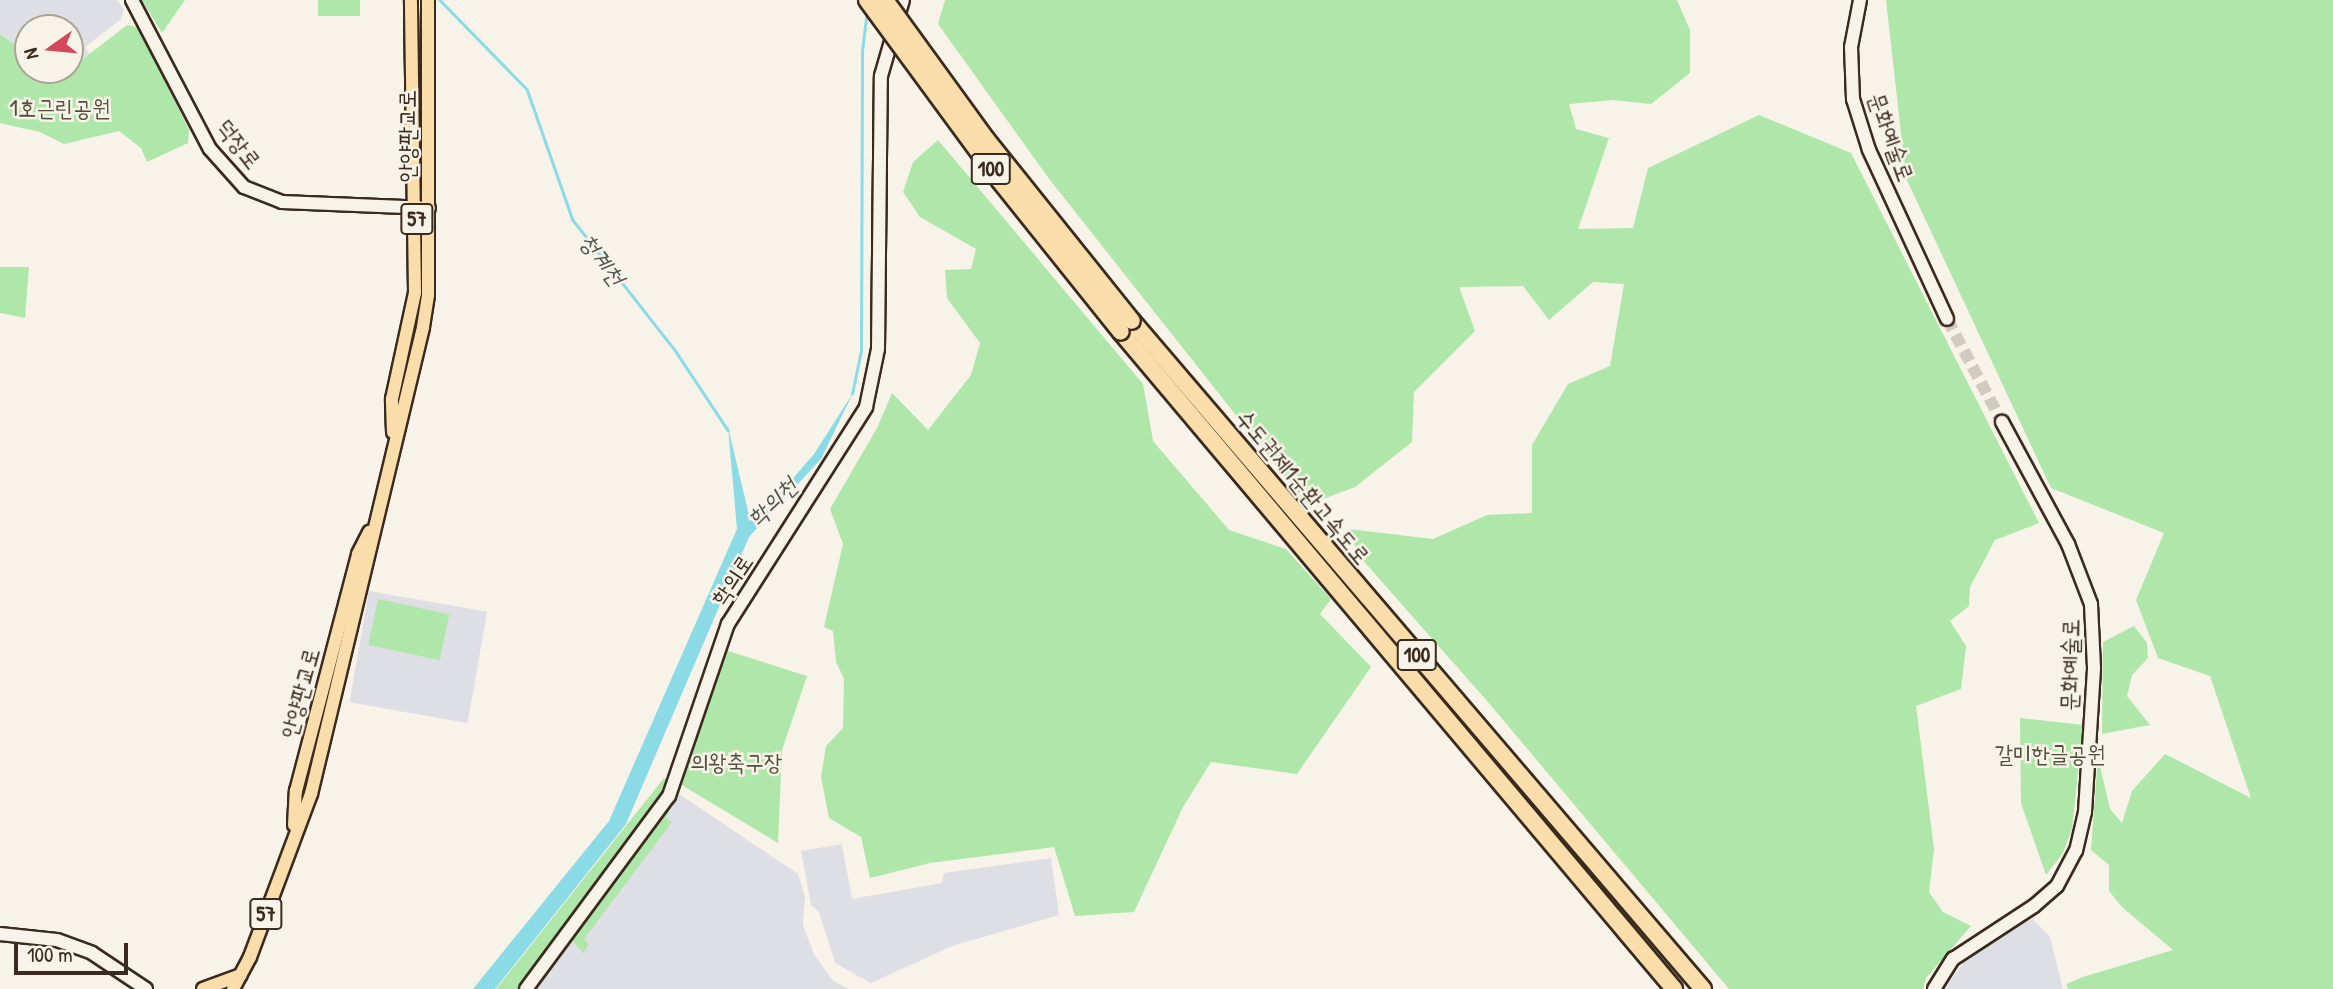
<!DOCTYPE html>
<meta charset="utf-8">
<style>
body{margin:0}
#map{position:relative;width:2333px;height:989px;overflow:hidden;background:#f7f3e8;font-family:"Patrick Hand","Poor Story",sans-serif}
div>[style]{position:absolute}
.built>*{inset:0;background:#dedfe5;transform-origin:0 0}
.green>*{inset:0;background:#afe6a9;transform-origin:0 0}
.water>*{inset:0;background:#8bdbe6}
.stream>*{height:2.5px;margin:-1.25px;padding:0 1.25px;transform-origin:1.25px;border-radius:1.25px;background:#8bdbe6}
.secondary-tunnel>*{height:12px;margin-top:-6px;transform-origin:0;background:repeating-linear-gradient(90deg,#d1cbc0 0 12px,transparent 0 18px)}
.roads{filter:drop-shadow(2px 0 #3b2a1e) drop-shadow(-2px 0 #3b2a1e) drop-shadow(0 2px #3b2a1e) drop-shadow(0 -2px #3b2a1e)}
.secondary>*{height:12px;margin:-6px;padding:0 6px;transform-origin:6px;border-radius:6px;background:#f7f3e8}
.primary>*{height:12px;margin:-6px;padding:0 6px;transform-origin:6px;border-radius:6px;background:#f9deab}
.highway>*{height:16px;margin:-8px;padding:0 8px;transform-origin:8px;border-radius:8px;background:#f9deab}
.bridges{filter:drop-shadow(2px 0 #3b2a1e) drop-shadow(-2px 0 #3b2a1e) drop-shadow(0 2px #3b2a1e) drop-shadow(0 -2px #3b2a1e)}
.highway-bridge>*{height:16px;margin:-8px;padding:0 8px;transform-origin:8px;border-radius:8px;background:#f9deab}
span{translate:-50% -50%;white-space:nowrap;text-align:center;line-height:1.15;-webkit-text-stroke:5px #f7f3e8;paint-order:stroke}
.shield-label span{padding:2px 5px;background:#f7f3e8;border:2px solid;border-radius:5px;-webkit-text-stroke-width:0}
.shield-label{font-size:21px;color:#3b2a1e;font-weight:700}
.park-label{font-size:23px;color:#52503a}
.street-label{font-size:23px;color:#3b2a1e}
.water-label{font-size:24px;color:#4f5650;font-style:italic}
.north{position:absolute;left:14px;top:14px;width:70px;height:70px;box-sizing:border-box;background:#f7f3e8;border:2px solid #aca397;border-radius:50%;rotate:255deg;font-size:19px;font-weight:700;line-height:28px;text-align:center;color:#3b2a1e}
.north::after{content:'';display:block;margin:auto;width:24px;height:32px;background:#d1495b;clip-path:polygon(50% 0,100% 100%,50% 72%,0 100%)}
.scale{position:absolute;left:14px;top:943px;width:114px;height:32px;box-sizing:border-box;border:4px solid #3b2a1e;border-top:0;padding-left:9px;font-size:21px;line-height:24px;white-space:nowrap;color:#3b2a1e;-webkit-text-stroke:5px #f7f3e8;paint-order:stroke}
</style>
<div id="map">
<div class="built">
<i style="clip-path:polygon(0 0,117px 0,124px 9px,121px 19px,85px 47px,90px 55px,70px 70px,70px 28px,28px 28px,28px 54px,0 34px)"></i>
<i style="left:369px;top:591px;width:120px;height:113px;rotate:10deg"></i>
<i style="clip-path:polygon(679px 794px,798px 874px,805px 896px,803px 925px,814px 954px,833px 981px,849px 989px,535px 989px)"></i>
<i style="clip-path:polygon(842px 844px,852px 899px,942px 883px,944px 873px,1051px 858px,1059px 915px,952px 946px,871px 983px,835px 963px,819px 912px,811px 905px,801px 851px)"></i>
<i style="clip-path:polygon(2033px 919px,2050px 937px,2063px 989px,1945px 989px,1965px 960px,2000px 933px)"></i>
</div>
<div class="green">
<i style="clip-path:polygon(142px 0,185px 0,162px 33px)"></i>
<i style="left:318px;top:0;width:42px;height:16px"></i>
<i style="clip-path:polygon(945px 0,1677px 0,1690px 30px,1690px 73px,1651px 104px,1613px 100px,1569px 104px,1576px 129px,1609px 138px,1578px 229px,1633px 228px,1648px 168px,1759px 115px,1851px 153px,2039px 523px,1995px 540px,1970px 587px,1969px 606px,1950px 621px,1966px 646px,1961px 689px,1916px 706px,1934px 849px,1929px 892px,1943px 912px,1971px 926px,1926px 978px,1923px 989px,1729px 989px,1488px 702px,1360px 557px,1348px 529px,1433px 539px,1487px 515px,1532px 513px,1532px 445px,1568px 384px,1610px 366px,1624px 284px,1593px 282px,1549px 320px,1523px 286px,1459px 287px,1475px 331px,1414px 392px,1412px 442px,1355px 487px,1307px 505px,1050px 180px,938px 24px)"></i>
<i style="clip-path:polygon(1886px 0,2333px 0,2333px 989px,2068px 989px,2066px 984px,2083px 977px,2173px 950px,2122px 907px,2109px 891px,2109px 865px,2091px 850px,2098px 758px,2110px 809px,2122px 823px,2132px 791px,2165px 754px,2251px 798px,2210px 676px,2158px 658px,2136px 600px,2164px 533px,2051px 488px,1906px 178px)"></i>
<i style="clip-path:polygon(127px 25px,138px 27px,158px 66px,189px 130px,188px 143px,147px 162px,141px 148px,119px 131px,64px 144px,40px 132px,0 123px,0 34px,28px 54px,28px 70px,50px 70px,60px 77px)"></i>
<i style="clip-path:polygon(938px 140px,1143px 384px,1153px 441px,1229px 530px,1286px 549px,1331px 599px,1320px 614px,1371px 667px,1297px 774px,1211px 762px,1183px 807px,1134px 912px,1075px 916px,1054px 847px,930px 863px,870px 878px,861px 837px,829px 818px,821px 777px,826px 746px,843px 728px,844px 679px,836px 662px,833px 631px,824px 627px,843px 544px,830px 509px,877px 428px,892px 393px,928px 430px,971px 375px,980px 343px,947px 298px,945px 270px,971px 269px,976px 249px,920px 217px,903px 192px,913px 162px)"></i>
<i style="clip-path:polygon(0 267px,29px 267px,25px 318px,0 313px)"></i>
<i style="left:378px;top:599px;width:73px;height:47px;rotate:12deg"></i>
<i style="clip-path:polygon(2134px 626px,2147px 643px,2148px 658px,2132px 675px,2127px 696px,2150px 725px,2102px 734px,2103px 642px)"></i>
<i style="clip-path:polygon(725px 650px,807px 676px,782px 750px,778px 843px,680px 784px)"></i>
<i style="clip-path:polygon(2020px 718px,2083px 725px,2072px 829px,2063px 853px,2046px 875px,2021px 803px)"></i>
<i style="clip-path:polygon(664px 778px,672px 783px,521px 989px,496px 989px)"></i>
<i style="clip-path:polygon(672px 805px,666px 818px,672px 822px,584px 939px,589px 944px,583px 953px,572px 940px)"></i>
</div>
<div class="water">
<i style="clip-path:polygon(853px 393px,821px 459px,749px 537px,626px 824px,495px 989px,473px 989px,609px 821px,737px 529px,728px 427px,749px 515px,775px 499px,814px 454px)"></i>
</div>
<div class="stream">
<i style="left:440px;top:0;width:124px;rotate:45.7deg"></i>
<i style="left:527px;top:89px;width:139px;rotate:70.7deg"></i>
<i style="left:573px;top:220px;width:165px;rotate:51.9deg"></i>
<i style="left:675px;top:350px;width:96px;rotate:56.5deg"></i>
<i style="left:852px;top:394px;width:44px;rotate:-78.2deg"></i>
<i style="left:861px;top:351px;width:300px;rotate:-89.8deg"></i>
<i style="left:862px;top:51px;width:41px;rotate:-83deg"></i>
</div>
<div class="secondary-tunnel">
<i style="left:1947px;top:319px;width:117px;rotate:61.9deg"></i>
</div>
<div class="roads">
<div class="secondary">
<i style="left:132px;top:0;width:168px;rotate:62.4deg"></i>
<i style="left:210px;top:149px;width:51px;rotate:48.2deg"></i>
<i style="left:244px;top:187px;width:41px;rotate:21.5deg"></i>
<i style="left:282px;top:202px;width:147px;rotate:2.3deg"></i>
<i style="left:1860px;top:0;width:48px;rotate:100.8deg"></i>
<i style="left:1851px;top:47px;width:52px;rotate:87.8deg"></i>
<i style="left:1853px;top:99px;width:53px;rotate:72.6deg"></i>
<i style="left:1869px;top:150px;width:186px;rotate:65.2deg"></i>
<i style="left:0;top:934px;width:57px;rotate:6deg"></i>
<i style="left:57px;top:940px;width:37px;rotate:20deg"></i>
<i style="left:92px;top:953px;width:65px;rotate:33.7deg"></i>
<i style="left:526px;top:989px;width:240px;rotate:-53.5deg"></i>
<i style="left:669px;top:796px;width:182px;rotate:-71.1deg"></i>
<i style="left:728px;top:624px;width:257px;rotate:-57.5deg"></i>
<i style="left:866px;top:407px;width:59px;rotate:-78.3deg"></i>
<i style="left:878px;top:349px;width:273px;rotate:-89.4deg"></i>
<i style="left:881px;top:76px;width:79px;rotate:-73.9deg"></i>
<i style="left:1934px;top:989px;width:36px;rotate:-58deg"></i>
<i style="left:1953px;top:959px;width:97px;rotate:-33.2deg"></i>
<i style="left:2034px;top:906px;width:30px;rotate:-41deg"></i>
<i style="left:2057px;top:886px;width:40px;rotate:-62deg"></i>
<i style="left:2076px;top:851px;width:40px;rotate:-77deg"></i>
<i style="left:2085px;top:812px;width:144px;rotate:-86.4deg"></i>
<i style="left:2094px;top:668px;width:64px;rotate:-92.7deg"></i>
<i style="left:2091px;top:604px;width:64px;rotate:-111deg"></i>
<i style="left:2068px;top:544px;width:139px;rotate:-118.4deg"></i>
</div>
<div class="primary">
<i style="left:393px;top:432px;width:33px;rotate:-92deg"></i>
<i style="left:392px;top:399px;width:108px;rotate:-77.8deg"></i>
<i style="left:415px;top:293px;width:293px;rotate:-90.8deg"></i>
<i style="left:294px;top:825px;width:34px;rotate:-87deg"></i>
<i style="left:296px;top:791px;width:245px;rotate:-75.3deg"></i>
<i style="left:358px;top:554px;width:25px;rotate:-63deg"></i>
<i style="left:203px;top:989px;width:40px;rotate:-20.2deg"></i>
<i style="left:233px;top:989px;width:36px;rotate:-62deg"></i>
<i style="left:250px;top:957px;width:174px;rotate:-69.5deg"></i>
<i style="left:311px;top:794px;width:480px;rotate:-76.5deg"></i>
<i style="left:423px;top:327px;width:32px;rotate:-81deg"></i>
<i style="left:428px;top:295px;width:295px;rotate:-90deg"></i>
</div>
<div class="highway">
<i style="left:1132px;top:321px;width:879px;rotate:49.48deg"></i>
<i style="left:1121px;top:332px;width:859px;rotate:49.91deg"></i>
</div>
</div>
<div class="bridges">
<div class="highway-bridge">
<i style="left:867px;top:0;width:225px;rotate:53.7deg"></i>
<i style="left:1000px;top:181px;width:193px;rotate:51.3deg"></i>
<i style="left:885px;top:0;width:172px;rotate:54deg"></i>
<i style="left:986px;top:139px;width:233px;rotate:51.3deg"></i>
</div>
</div>
<div class="shield-label">
<span style="left:991px;top:169px">100</span>
<span style="left:417px;top:219px">57</span>
<span style="left:1417px;top:655px">100</span>
<span style="left:266px;top:914px">57</span>
</div>
<div class="park-label">
<span style="left:60px;top:108px">1호근린공원</span>
<span style="left:2050px;top:754px">갈미한글공원</span>
<span style="left:736px;top:762px">의왕축구장</span>
</div>
<div class="street-label">
<span style="left:407px;top:136px;rotate:-90deg">안양판교로</span>
<span style="left:1891px;top:137px;rotate:70deg">문화예술로</span>
<span style="left:239px;top:144px;rotate:52deg">덕장로</span>
<span style="left:1303px;top:487px;rotate:50deg">수도권제1순환고속도로</span>
<span style="left:732px;top:580px;rotate:-56deg">학의로</span>
<span style="left:2070px;top:665px;rotate:-89deg">문화예술로</span>
<span style="left:300px;top:693px;rotate:-75deg">안양판교로</span>
</div>
<div class="water-label">
<span style="left:602px;top:259px;rotate:53deg">청계천</span>
<span style="left:772px;top:502px;rotate:-44deg">학의천</span>
</div>
<div class="north">N</div>
<div class="scale">100 m</div>
</div>
